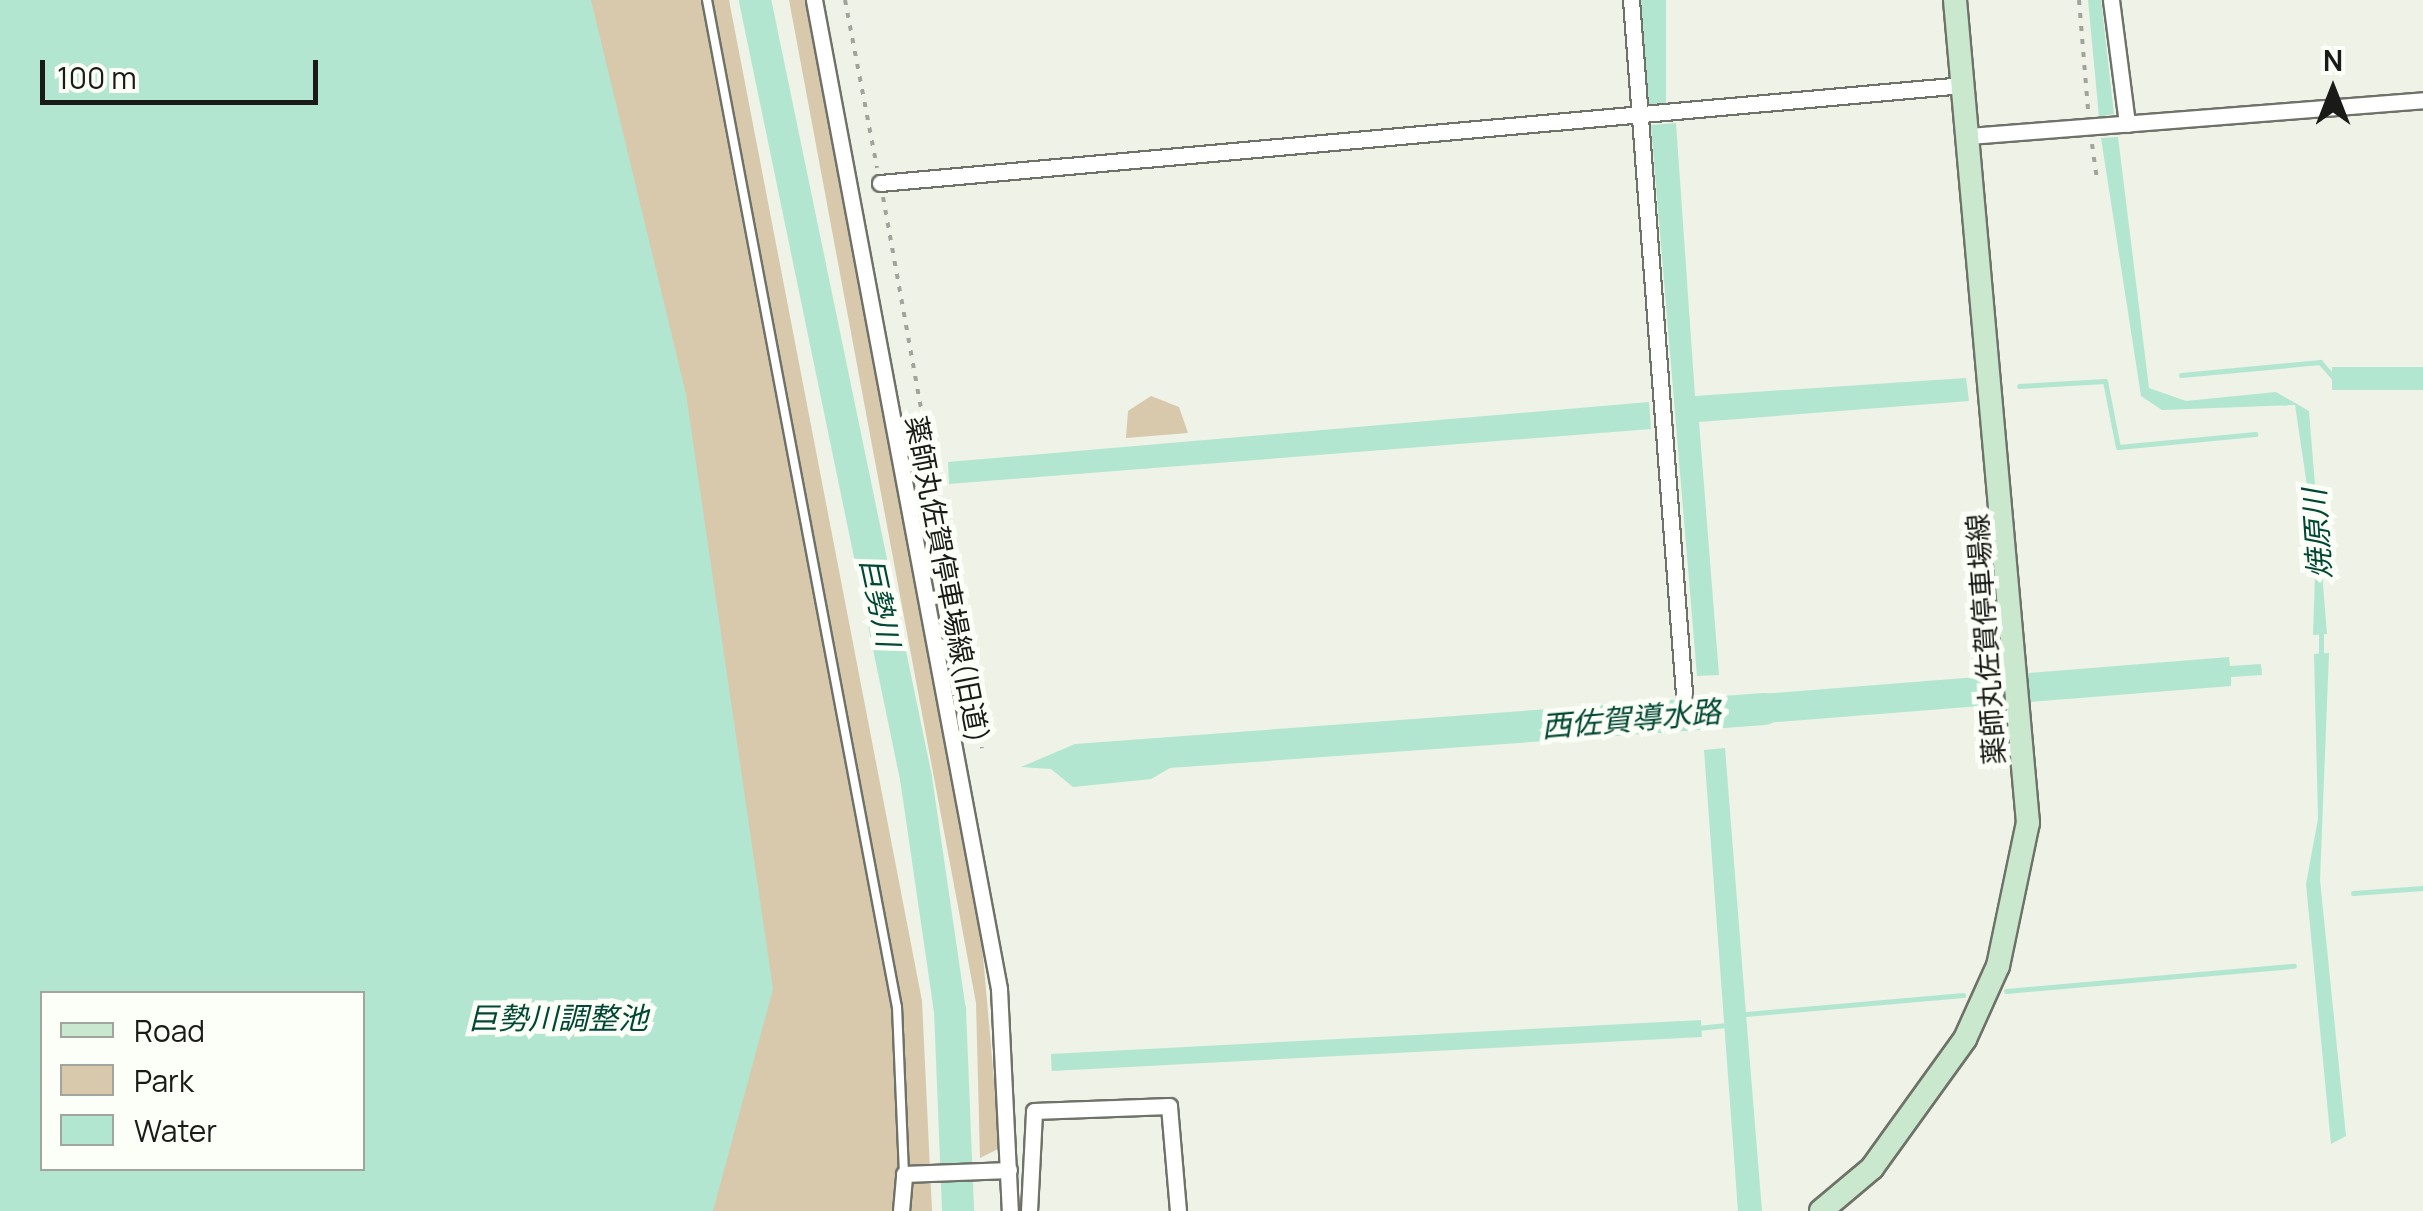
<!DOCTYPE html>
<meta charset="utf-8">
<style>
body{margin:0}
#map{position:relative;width:2423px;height:1211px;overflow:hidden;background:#eef2e7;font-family:Manrope,"Noto Sans JP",sans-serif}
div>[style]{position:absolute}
.green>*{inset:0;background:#d8c8ac}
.water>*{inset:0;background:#b2e6d0;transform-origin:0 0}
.stream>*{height:5px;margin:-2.5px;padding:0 2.5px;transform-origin:2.5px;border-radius:2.5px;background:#b2e6d0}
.river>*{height:32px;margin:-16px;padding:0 16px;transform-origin:16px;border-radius:16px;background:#b2e6d0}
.path>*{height:4px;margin-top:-2px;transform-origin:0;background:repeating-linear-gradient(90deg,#a1a49c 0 5px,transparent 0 13px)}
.roads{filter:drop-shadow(2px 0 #6f7269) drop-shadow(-2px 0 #6f7269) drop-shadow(0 2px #6f7269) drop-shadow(0 -2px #6f7269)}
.service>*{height:8px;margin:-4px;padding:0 4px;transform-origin:4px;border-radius:4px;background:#fff}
.minor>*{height:15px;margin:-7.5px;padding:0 7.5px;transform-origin:7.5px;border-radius:7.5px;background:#fff}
.secondary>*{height:22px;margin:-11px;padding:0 11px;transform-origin:11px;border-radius:11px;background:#cae8ce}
span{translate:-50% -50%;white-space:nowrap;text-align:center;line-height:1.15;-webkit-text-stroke:10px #fcfff7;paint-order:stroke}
.street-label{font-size:28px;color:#1a1b18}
.water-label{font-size:30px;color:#014834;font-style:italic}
.legend{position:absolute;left:40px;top:991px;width:325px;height:180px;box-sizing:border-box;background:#fcfff7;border:2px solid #a2a49e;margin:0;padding:12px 18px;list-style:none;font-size:30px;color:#1a1b18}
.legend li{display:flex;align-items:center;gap:20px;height:50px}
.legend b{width:50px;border:2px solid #a2a49e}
.north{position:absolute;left:2283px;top:40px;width:100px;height:100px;-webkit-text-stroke:8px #fcfff7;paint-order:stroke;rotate:0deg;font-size:28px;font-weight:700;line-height:40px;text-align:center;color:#1a1b18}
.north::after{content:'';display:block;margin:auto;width:35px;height:45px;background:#1a1b18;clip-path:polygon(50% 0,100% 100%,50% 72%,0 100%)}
.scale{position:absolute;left:40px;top:60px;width:278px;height:45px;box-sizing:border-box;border:5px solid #1a1b18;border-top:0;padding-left:12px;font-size:30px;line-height:35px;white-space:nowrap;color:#1a1b18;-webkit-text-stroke:8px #fcfff7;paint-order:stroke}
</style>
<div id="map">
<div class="green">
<i style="clip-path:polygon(123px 0,729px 0,922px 1001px,932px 1211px,250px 1211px,362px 1168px,463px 1044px)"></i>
<i style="clip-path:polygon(789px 0,808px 0,978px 899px,1000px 1148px,980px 1158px,976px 1003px)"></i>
<i style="clip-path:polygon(1151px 396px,1179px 407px,1188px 433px,1126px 438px,1128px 411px)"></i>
</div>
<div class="water">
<i style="clip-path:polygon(evenodd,0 0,591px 0,686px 394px,773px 989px,713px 1211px,0 1211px,0 0,42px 994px,362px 994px,362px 1168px,42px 1168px,42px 994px)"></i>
<i style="left:1641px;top:0;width:25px;height:104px"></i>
<i style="clip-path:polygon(2088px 0,2101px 0,2114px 114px,2099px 117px)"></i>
<i style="clip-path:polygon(1676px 123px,1695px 396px,1966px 378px,1969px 401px,1699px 422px,1719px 675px,1697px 676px,1651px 125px)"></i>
<i style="clip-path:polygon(2118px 137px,2149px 388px,2186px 401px,2276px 392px,2309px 411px,2327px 634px,2313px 635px,2316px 546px,2295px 405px,2162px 410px,2141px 396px,2101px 138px)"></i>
<i style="left:2423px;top:367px;width:23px;height:91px;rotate:90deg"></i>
<i style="clip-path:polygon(1649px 402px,1651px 429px,949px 484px,948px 462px)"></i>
<i style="clip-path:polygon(2329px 653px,2320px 880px,2346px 1136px,2331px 1144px,2306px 884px,2318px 819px,2314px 654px)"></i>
<i style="clip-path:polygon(2229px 657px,2230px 666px,2261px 664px,2262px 675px,2231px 677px,2231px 686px,1752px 724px,1751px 714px,1722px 716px,1721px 706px,1750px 704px,1750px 695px)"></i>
<i style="clip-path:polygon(1670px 700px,1671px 711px,1701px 709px,1702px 719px,1672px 722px,1671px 732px,1170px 768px,1151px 779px,1073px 787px,1051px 769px,1021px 767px,1075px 744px)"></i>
<i style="clip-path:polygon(1725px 748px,1746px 1014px,1762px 1211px,1738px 1211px,1704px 750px)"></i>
<i style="left:1701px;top:1020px;width:17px;height:651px;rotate:87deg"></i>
</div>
<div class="stream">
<i style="left:2181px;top:375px;width:140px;rotate:-5.3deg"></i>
<i style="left:2320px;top:362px;width:29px;rotate:49deg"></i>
<i style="left:2019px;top:386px;width:86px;rotate:-3.3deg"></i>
<i style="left:2105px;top:381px;width:67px;rotate:78.9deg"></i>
<i style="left:2118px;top:447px;width:138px;rotate:-5.4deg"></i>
<i style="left:2321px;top:629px;width:29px;rotate:90deg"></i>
<i style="left:2353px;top:893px;width:70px;rotate:-4.1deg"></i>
<i style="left:2006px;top:991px;width:289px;rotate:-5deg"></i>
<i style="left:1746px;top:1014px;width:218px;rotate:-5deg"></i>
<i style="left:1698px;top:1028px;width:29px;rotate:-6deg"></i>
</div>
<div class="river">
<i style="left:755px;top:0;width:794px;rotate:78.31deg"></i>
<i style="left:916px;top:778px;width:234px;rotate:81.7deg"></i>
<i style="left:950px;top:1010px;width:201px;rotate:87.7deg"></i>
<i style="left:1658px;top:717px;width:106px;rotate:-4.3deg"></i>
</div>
<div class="path">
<i style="left:845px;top:0;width:171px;rotate:79.2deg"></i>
<i style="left:2079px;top:0;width:110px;rotate:85.3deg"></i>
<i style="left:2092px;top:144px;width:35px;rotate:82deg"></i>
<i style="left:883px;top:197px;width:560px;rotate:79.81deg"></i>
</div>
<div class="roads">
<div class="service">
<i style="left:707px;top:0;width:1025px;rotate:79.32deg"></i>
<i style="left:897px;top:1007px;width:167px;rotate:87.6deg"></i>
</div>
<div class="minor">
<i style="left:814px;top:0;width:1006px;rotate:79.4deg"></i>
<i style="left:999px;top:989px;width:222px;rotate:87.2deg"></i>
<i style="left:1631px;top:0;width:696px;rotate:85.63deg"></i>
<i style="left:2111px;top:0;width:125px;rotate:82.6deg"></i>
<i style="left:1970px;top:136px;width:454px;rotate:-4.5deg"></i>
<i style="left:880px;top:183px;width:1088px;rotate:-5.17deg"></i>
<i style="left:901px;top:1211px;width:37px;rotate:-85deg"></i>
<i style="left:904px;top:1174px;width:105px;rotate:-2.2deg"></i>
<i style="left:1029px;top:1211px;width:100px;rotate:-87.1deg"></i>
<i style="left:1034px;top:1111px;width:135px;rotate:-2.1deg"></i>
<i style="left:1169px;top:1106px;width:105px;rotate:85.1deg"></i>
</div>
<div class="secondary">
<i style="left:1821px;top:1211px;width:67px;rotate:-40.1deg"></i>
<i style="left:1872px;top:1168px;width:159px;rotate:-54.2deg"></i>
<i style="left:1965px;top:1039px;width:80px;rotate:-65.7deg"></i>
<i style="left:1998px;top:966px;width:146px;rotate:-78.2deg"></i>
<i style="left:2028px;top:823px;width:826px;rotate:-95.07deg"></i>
</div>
</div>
<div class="street-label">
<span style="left:948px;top:579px;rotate:79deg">薬師丸佐賀停車場線(旧道)</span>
<span style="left:1985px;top:639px;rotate:-94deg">薬師丸佐賀停車場線</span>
</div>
<div class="water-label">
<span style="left:2317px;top:534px;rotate:-94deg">焼原川</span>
<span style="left:880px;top:602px;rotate:78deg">巨勢川</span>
<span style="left:1631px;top:719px;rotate:-5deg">西佐賀導水路</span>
<span style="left:558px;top:1018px">巨勢川調整池</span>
</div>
<ul class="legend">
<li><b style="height:12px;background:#cae8ce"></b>Road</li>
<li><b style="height:28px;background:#d8c8ac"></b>Park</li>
<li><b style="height:28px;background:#b2e6d0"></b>Water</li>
</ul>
<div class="north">N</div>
<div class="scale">100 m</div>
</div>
